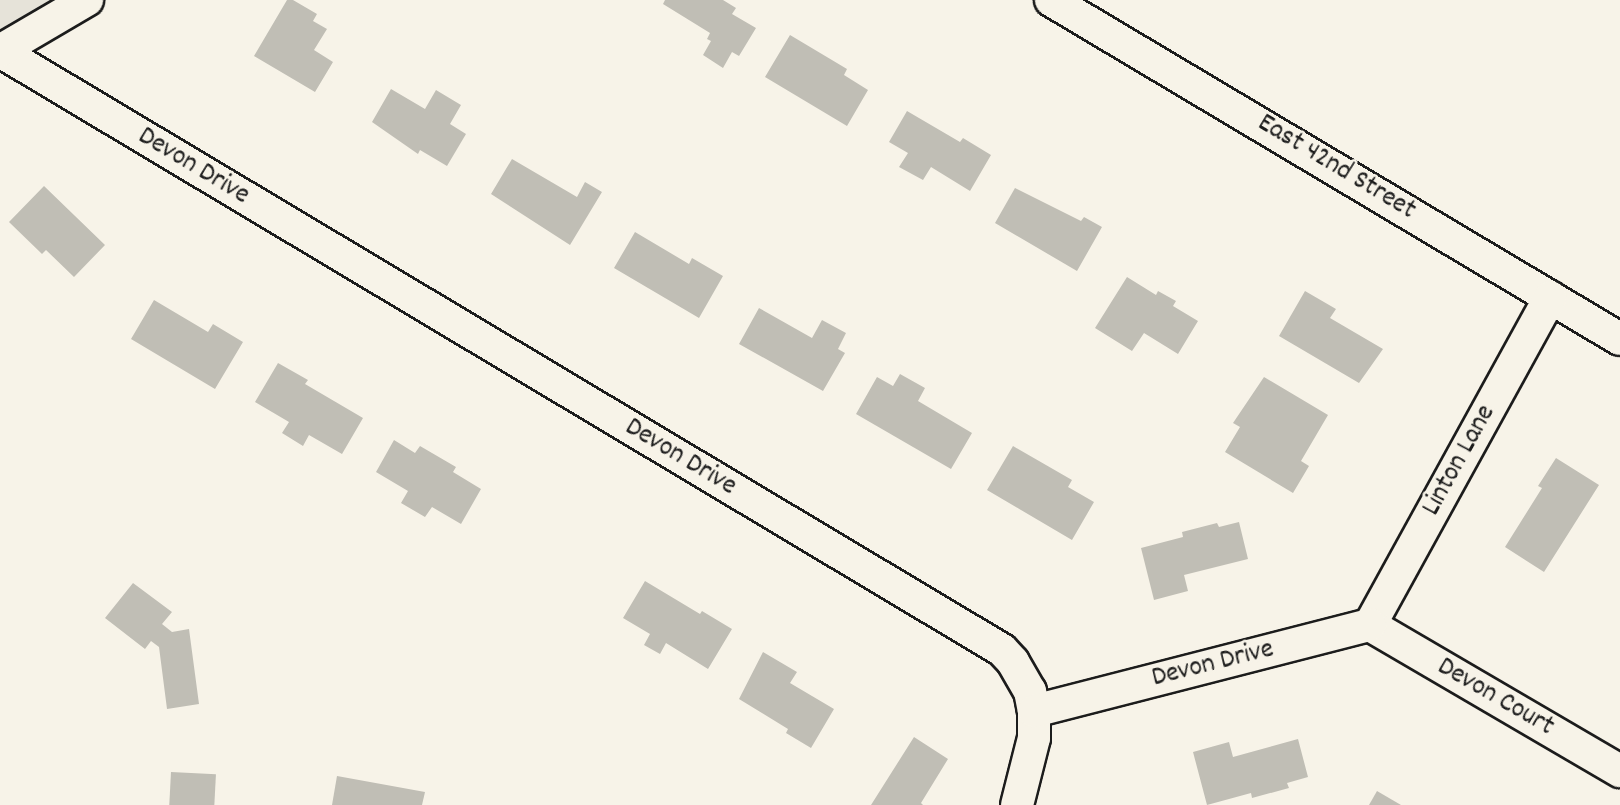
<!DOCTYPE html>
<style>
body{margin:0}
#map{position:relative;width:1620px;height:805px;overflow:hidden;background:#f7f3e8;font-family:Dekko,sans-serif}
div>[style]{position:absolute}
.built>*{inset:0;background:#e6e3d9}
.building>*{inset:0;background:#c0beb5;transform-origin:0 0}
.roads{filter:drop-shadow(2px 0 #1c1c1c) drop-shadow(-2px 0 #1c1c1c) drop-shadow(0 2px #1c1c1c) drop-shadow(0 -2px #1c1c1c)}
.minor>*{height:32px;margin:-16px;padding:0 16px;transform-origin:16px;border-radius:16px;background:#f7f3e8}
span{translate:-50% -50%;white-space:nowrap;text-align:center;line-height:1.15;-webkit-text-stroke:5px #f7f3e8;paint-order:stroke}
.street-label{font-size:28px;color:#1c1c1c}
</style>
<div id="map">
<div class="built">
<i style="clip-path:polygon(0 0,54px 0,0 31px)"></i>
</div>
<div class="building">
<i style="clip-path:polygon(287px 0,293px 0,317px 14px,313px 21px,327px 29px,314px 50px,333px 62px,315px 92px,254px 56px)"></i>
<i style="clip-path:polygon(665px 0,723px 0,736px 8px,732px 14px,756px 28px,739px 56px,732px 52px,723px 68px,703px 55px,711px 41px,707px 39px,710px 33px,663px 4px)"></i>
<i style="clip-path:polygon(790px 35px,847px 69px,844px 75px,868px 90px,847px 126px,765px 77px)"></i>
<i style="clip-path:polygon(391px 89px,425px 109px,436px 90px,461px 105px,450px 124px,466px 134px,447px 166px,420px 150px,418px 154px,372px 122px)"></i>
<i style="clip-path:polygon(907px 111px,960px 142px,963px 138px,991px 155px,970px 191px,931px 167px,923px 180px,899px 167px,908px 153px,889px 142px)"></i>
<i style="clip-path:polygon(512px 159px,577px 197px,585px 182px,602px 192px,570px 245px,491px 194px)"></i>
<i style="clip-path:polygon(44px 186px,105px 245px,74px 277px,46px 250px,42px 254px,9px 222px)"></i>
<i style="clip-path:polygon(1015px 188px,1081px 221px,1084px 217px,1102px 227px,1077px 271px,995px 223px)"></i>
<i style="clip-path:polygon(635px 232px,689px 264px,692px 258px,723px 276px,699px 318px,614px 268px)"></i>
<i style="clip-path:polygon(1127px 277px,1156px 295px,1158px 291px,1176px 301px,1173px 306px,1198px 321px,1178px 354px,1144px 333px,1132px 351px,1095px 328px)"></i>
<i style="clip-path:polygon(1305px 291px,1336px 309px,1330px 318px,1383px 349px,1359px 383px,1279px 336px)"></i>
<i style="clip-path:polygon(154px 300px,208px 332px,213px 324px,243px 342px,215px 389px,131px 339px)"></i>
<i style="clip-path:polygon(759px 308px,812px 338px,822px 320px,846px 333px,838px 349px,845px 353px,823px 391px,739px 344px)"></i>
<i style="clip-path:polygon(278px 363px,308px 380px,305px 384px,363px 418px,342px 454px,309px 435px,303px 446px,282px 433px,289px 422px,255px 402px)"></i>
<i style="clip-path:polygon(900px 374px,925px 388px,918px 401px,972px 433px,951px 469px,856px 414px,877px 377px,893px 386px)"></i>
<i style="clip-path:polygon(1264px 377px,1328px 415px,1301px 461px,1309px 466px,1293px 493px,1225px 452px,1240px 427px,1233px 423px)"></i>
<i style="clip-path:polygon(394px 440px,415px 453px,420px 446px,456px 467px,453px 472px,481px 489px,461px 524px,432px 507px,425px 517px,401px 503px,408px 491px,376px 472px)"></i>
<i style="clip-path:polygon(1013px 446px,1072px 480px,1068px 487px,1094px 502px,1072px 540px,987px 490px)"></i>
<i style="clip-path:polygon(1556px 458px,1599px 485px,1544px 572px,1505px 547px,1542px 488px,1538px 486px)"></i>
<i style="clip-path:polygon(1239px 522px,1248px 559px,1184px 575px,1188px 591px,1154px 600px,1141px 548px,1183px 537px,1182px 532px,1217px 523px,1219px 527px)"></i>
<i style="clip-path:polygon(645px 581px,700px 614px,702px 611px,732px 629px,708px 669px,666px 643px,660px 654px,644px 645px,650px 634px,623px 618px)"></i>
<i style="clip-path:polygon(133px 583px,172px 612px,162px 624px,172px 632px,189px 629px,199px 704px,167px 709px,159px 647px,151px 641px,145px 649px,105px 618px)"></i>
<i style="clip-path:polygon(763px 652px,797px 672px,790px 683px,834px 709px,811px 748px,786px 733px,788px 729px,739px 699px)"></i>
<i style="clip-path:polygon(914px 737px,948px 759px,921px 803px,923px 805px,871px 805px)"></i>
<i style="clip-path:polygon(1298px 739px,1308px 777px,1287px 783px,1289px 788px,1252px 798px,1251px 793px,1207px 805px,1193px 752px,1229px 742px,1233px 757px)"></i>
<i style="left:171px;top:772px;width:45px;height:33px;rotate:3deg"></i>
<i style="clip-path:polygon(337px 776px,425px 792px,422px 805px,332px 805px)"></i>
<i style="clip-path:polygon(1377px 791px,1401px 805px,1369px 805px)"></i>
</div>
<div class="roads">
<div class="minor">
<i style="left:1051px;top:0;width:662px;rotate:30.79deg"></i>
<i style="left:0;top:51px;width:1167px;rotate:30.87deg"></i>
<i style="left:1002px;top:650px;width:16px;rotate:47deg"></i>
<i style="left:1013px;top:662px;width:34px;rotate:60deg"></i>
<i style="left:1030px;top:691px;width:20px;rotate:79deg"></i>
<i style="left:1034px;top:711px;width:27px;rotate:90deg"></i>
<i style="left:1034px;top:738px;width:69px;rotate:104.2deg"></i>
<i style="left:0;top:51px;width:101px;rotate:-30.4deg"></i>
<i style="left:1370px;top:625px;width:374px;rotate:-61.2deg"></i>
<i style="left:1370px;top:625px;width:290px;rotate:30.3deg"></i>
<i style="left:1034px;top:711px;width:347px;rotate:-14.4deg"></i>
</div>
</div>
<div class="street-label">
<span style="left:193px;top:167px;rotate:31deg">Devon Drive</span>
<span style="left:1336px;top:168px;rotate:31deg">East 42nd Street</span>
<span style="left:680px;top:458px;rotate:31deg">Devon Drive</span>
<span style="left:1460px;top:461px;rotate:-61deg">Linton Lane</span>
<span style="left:1213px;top:665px;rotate:-14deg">Devon Drive</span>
<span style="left:1495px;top:698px;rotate:30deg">Devon Court</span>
</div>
</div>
